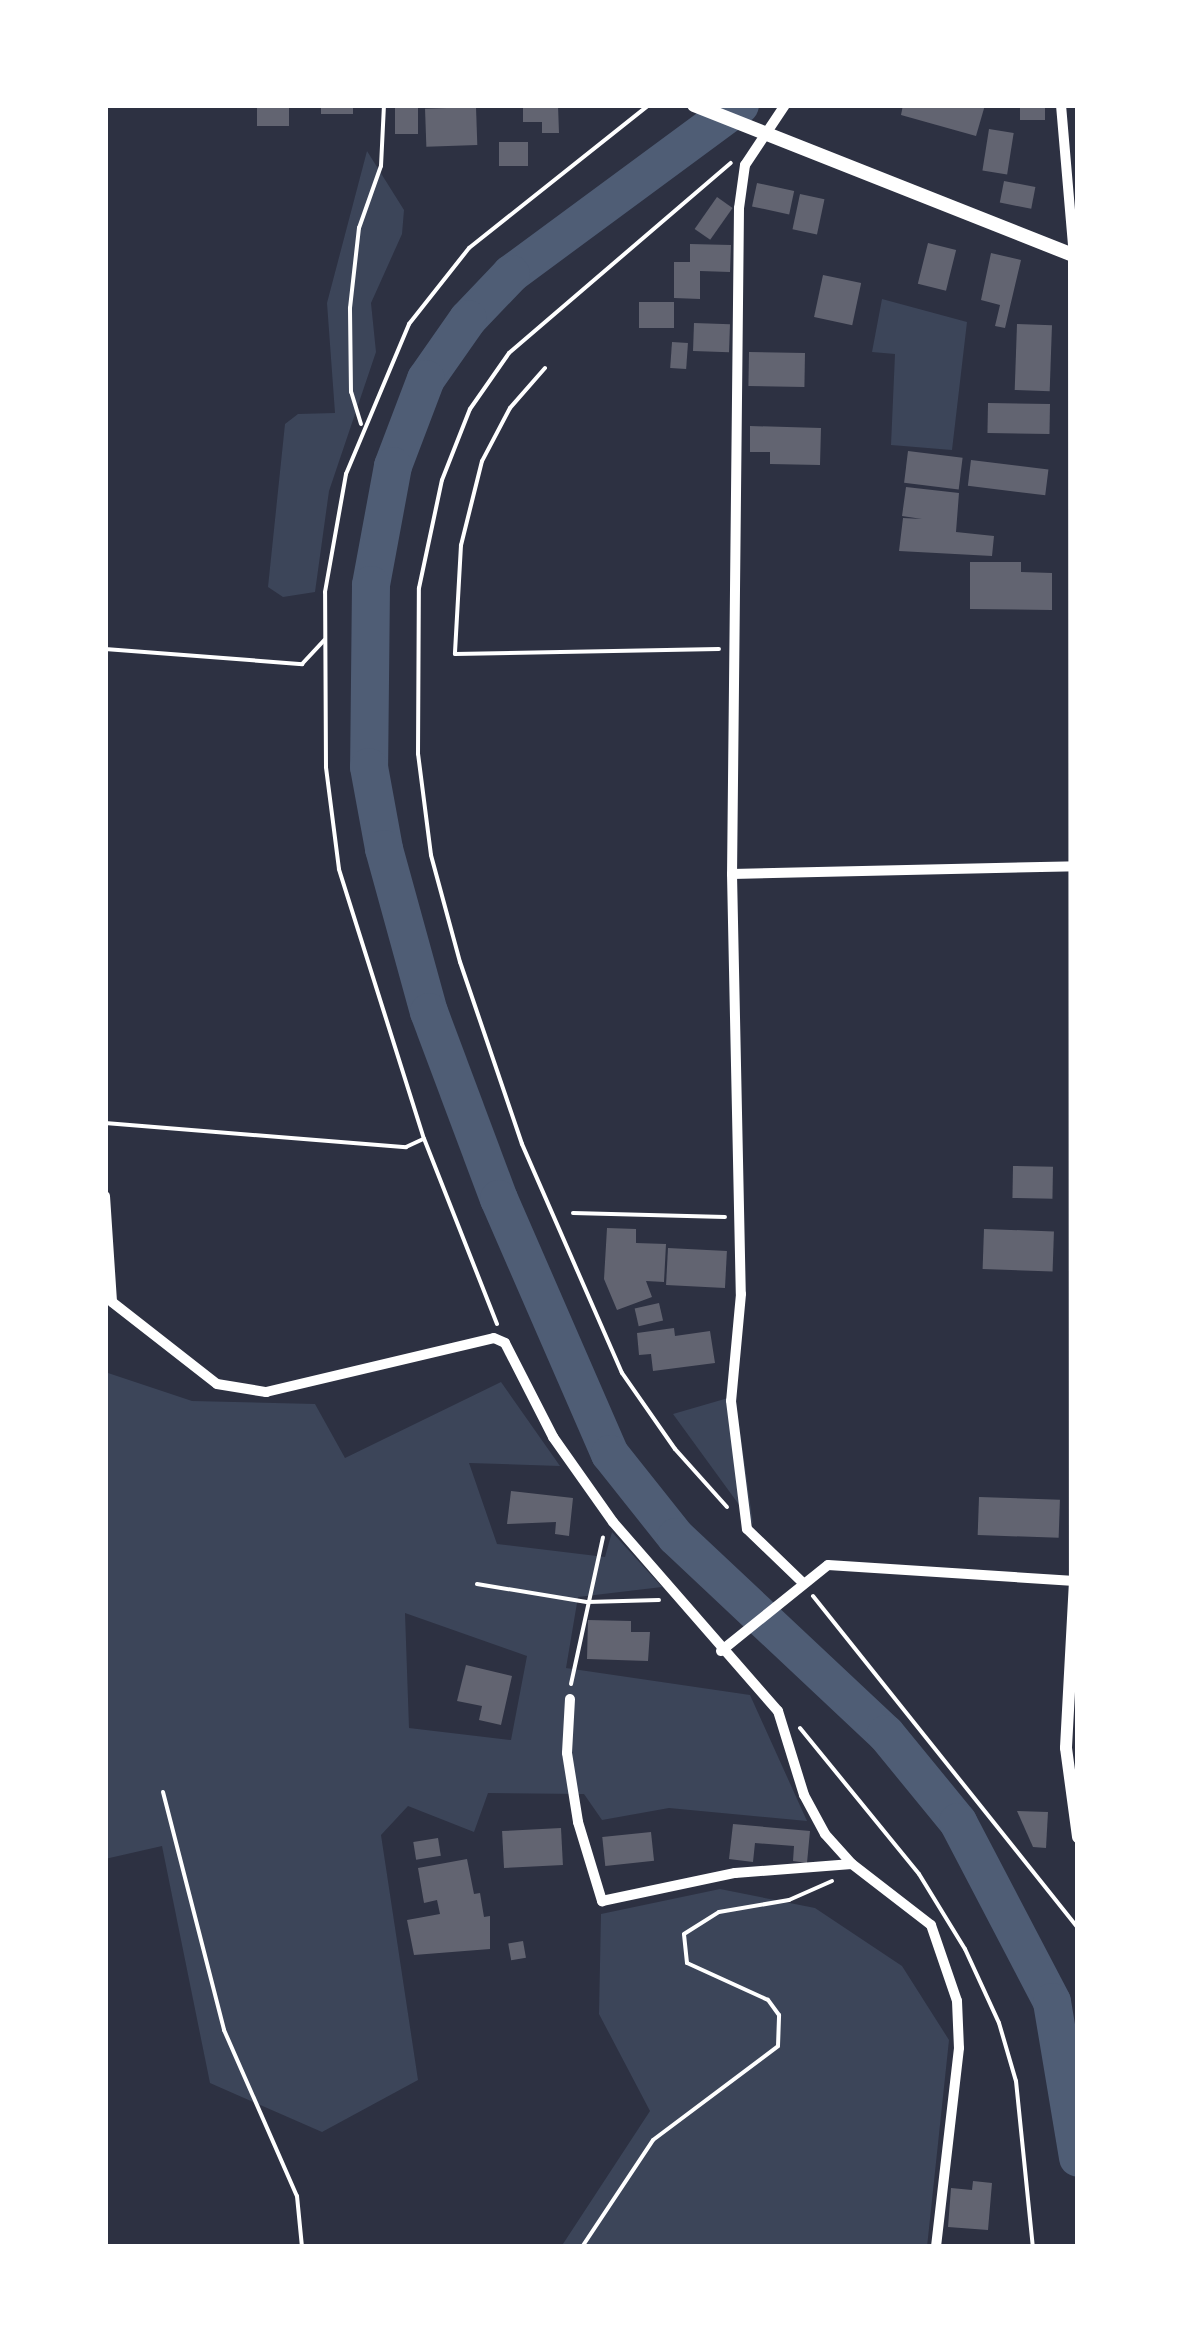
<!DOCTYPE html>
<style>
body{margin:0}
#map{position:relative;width:1183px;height:2352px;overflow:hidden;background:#2d3142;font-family:"Noto Serif",serif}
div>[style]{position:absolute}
.green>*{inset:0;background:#3c4559}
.river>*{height:38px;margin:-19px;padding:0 19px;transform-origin:19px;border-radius:19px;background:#4f5d75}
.building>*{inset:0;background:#626471;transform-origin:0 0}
.path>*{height:4px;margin:-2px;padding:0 2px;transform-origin:2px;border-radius:2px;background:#fff}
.minor>*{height:10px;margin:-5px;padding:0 5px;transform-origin:5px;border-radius:5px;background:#fff}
.tertiary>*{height:12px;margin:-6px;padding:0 6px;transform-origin:6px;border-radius:6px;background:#fff}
.secondary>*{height:14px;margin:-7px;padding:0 7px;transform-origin:7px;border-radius:7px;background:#fff}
span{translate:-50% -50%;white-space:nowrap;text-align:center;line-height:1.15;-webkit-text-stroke:10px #fff;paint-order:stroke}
.frame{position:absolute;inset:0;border:108px solid #fff;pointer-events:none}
</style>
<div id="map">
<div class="green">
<i style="clip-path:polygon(367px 151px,404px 210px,402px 234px,371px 303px,376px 352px,329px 491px,315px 592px,283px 597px,268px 587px,285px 424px,298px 414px,335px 413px,327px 303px)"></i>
<i style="clip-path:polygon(882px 299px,967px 322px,952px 450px,891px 445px,895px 354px,872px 352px)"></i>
<i style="clip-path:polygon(evenodd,105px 1372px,192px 1401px,315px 1404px,345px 1458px,501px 1382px,560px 1466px,469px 1463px,497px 1544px,605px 1557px,612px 1532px,662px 1587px,578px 1597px,566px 1668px,750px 1695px,807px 1821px,669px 1808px,602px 1820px,584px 1794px,488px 1793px,474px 1832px,408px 1806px,381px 1835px,418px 2080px,322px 2132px,210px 2083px,162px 1846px,105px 1859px,105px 1372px,405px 1613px,527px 1656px,511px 1740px,409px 1728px,405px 1613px)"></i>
<i style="clip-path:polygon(735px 1396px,753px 1524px,673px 1414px)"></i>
<i style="clip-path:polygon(720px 1889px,815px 1908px,902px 1966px,949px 2040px,927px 2247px,561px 2247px,650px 2111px,599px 2014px,601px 1914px)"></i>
</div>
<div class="river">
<i style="left:740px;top:105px;width:285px;rotate:143.6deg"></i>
<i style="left:511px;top:274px;width:62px;rotate:133.7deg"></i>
<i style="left:468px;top:319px;width:73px;rotate:125deg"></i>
<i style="left:426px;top:379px;width:93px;rotate:110.8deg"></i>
<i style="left:393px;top:466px;width:121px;rotate:100.5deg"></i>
<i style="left:371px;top:585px;width:182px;rotate:90.6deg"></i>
<i style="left:369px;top:767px;width:83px;rotate:79.6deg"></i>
<i style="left:384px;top:849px;width:169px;rotate:74.6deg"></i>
<i style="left:429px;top:1012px;width:200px;rotate:69.5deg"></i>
<i style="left:499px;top:1199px;width:278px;rotate:66.5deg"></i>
<i style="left:610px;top:1454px;width:106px;rotate:51.5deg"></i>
<i style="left:676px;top:1537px;width:288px;rotate:43.2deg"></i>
<i style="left:886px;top:1734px;width:114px;rotate:50.7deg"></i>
<i style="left:958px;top:1822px;width:203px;rotate:62.4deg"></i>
<i style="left:1052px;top:2002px;width:158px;rotate:80.5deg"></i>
</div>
<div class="building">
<i style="left:257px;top:105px;width:32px;height:21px"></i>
<i style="left:321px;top:105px;width:32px;height:9px"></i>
<i style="left:395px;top:105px;width:23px;height:29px"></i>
<i style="clip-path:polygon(523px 105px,558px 105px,559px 133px,542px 133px,542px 122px,523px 122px)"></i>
<i style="clip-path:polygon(903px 105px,985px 105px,976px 136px,901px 115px)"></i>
<i style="left:1020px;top:105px;width:25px;height:15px"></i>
<i style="left:476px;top:107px;width:38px;height:51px;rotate:88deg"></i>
<i style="left:989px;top:129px;width:25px;height:42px;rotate:9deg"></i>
<i style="left:528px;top:142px;width:24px;height:29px;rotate:90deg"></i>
<i style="left:1004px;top:181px;width:32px;height:22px;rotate:11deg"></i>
<i style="left:757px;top:183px;width:38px;height:24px;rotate:12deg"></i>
<i style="left:800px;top:194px;width:25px;height:36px;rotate:12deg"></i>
<i style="left:717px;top:197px;width:19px;height:39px;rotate:35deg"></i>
<i style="left:928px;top:243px;width:29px;height:42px;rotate:14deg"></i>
<i style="clip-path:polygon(690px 244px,731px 245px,730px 272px,700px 271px,700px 299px,674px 298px,674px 262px,690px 262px)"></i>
<i style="clip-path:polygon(991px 253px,1021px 260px,1005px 328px,995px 326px,1000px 305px,981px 300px)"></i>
<i style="left:823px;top:275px;width:39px;height:43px;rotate:12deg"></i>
<i style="left:639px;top:302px;width:35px;height:26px"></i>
<i style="left:694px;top:323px;width:36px;height:28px;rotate:2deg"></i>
<i style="left:1017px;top:324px;width:35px;height:66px;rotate:2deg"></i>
<i style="left:672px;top:342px;width:16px;height:26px;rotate:4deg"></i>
<i style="left:749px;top:352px;width:56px;height:34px;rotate:1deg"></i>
<i style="left:988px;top:403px;width:62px;height:30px;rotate:1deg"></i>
<i style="clip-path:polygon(750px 426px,821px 428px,820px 465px,770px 464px,770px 452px,750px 452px)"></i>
<i style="left:908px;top:451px;width:55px;height:32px;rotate:7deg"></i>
<i style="left:971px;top:460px;width:78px;height:26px;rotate:7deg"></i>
<i style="clip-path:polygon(906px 487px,959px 493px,956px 532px,994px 536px,992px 556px,899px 551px,903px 518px,922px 519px,902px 516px)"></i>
<i style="clip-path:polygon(970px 562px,1021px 562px,1021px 572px,1052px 573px,1052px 610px,970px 609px)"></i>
<i style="left:1013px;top:1166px;width:40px;height:32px;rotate:1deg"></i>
<i style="clip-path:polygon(607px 1228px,636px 1229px,636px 1243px,666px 1244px,664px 1282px,646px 1281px,652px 1297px,617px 1310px,604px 1279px)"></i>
<i style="left:984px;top:1229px;width:70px;height:40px;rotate:2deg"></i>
<i style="left:668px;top:1248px;width:59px;height:37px;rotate:3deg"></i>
<i style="left:659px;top:1303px;width:18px;height:25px;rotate:77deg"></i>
<i style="clip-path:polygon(674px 1328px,675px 1336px,710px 1331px,715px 1363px,653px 1371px,651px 1354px,639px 1355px,637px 1333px)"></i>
<i style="clip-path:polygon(511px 1491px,573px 1498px,569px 1536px,555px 1534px,556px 1522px,507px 1524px)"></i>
<i style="left:979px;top:1497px;width:81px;height:38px;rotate:2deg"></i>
<i style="clip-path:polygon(588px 1620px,631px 1621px,631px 1632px,650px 1632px,648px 1661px,587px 1659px)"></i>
<i style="clip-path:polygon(466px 1665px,512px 1676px,501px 1725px,479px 1720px,482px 1706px,457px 1701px)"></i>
<i style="clip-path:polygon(1017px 1811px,1048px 1812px,1046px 1848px,1033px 1847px)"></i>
<i style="clip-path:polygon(733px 1824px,810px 1831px,807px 1863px,793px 1861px,794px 1846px,755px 1843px,753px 1862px,729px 1859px)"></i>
<i style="left:561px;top:1828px;width:37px;height:59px;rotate:87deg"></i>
<i style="left:651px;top:1832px;width:29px;height:49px;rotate:84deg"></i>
<i style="left:438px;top:1838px;width:18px;height:25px;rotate:81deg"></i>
<i style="clip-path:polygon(467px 1859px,474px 1894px,480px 1893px,484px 1917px,490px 1916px,490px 1949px,414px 1955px,407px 1920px,440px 1914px,437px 1900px,424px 1903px,418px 1868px)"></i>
<i style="left:523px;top:1941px;width:17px;height:15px;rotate:80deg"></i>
<i style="clip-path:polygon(973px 2181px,992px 2183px,988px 2230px,948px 2227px,951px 2188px,972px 2190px)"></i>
</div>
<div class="path">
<i style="left:545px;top:368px;width:53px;rotate:131.2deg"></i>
<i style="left:510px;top:408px;width:60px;rotate:117.8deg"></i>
<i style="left:482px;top:461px;width:87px;rotate:104deg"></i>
<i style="left:461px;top:545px;width:109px;rotate:93.2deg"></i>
<i style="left:455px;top:654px;width:264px;rotate:-1.1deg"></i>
<i style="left:361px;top:424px;width:34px;rotate:-107deg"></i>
<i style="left:351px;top:392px;width:84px;rotate:-90.7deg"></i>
<i style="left:350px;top:308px;width:81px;rotate:-83.6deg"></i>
<i style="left:359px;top:228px;width:66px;rotate:-70.5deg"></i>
<i style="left:381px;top:166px;width:61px;rotate:-87.2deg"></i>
<i style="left:105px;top:649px;width:198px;rotate:4.4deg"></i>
<i style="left:302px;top:664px;width:33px;rotate:-47deg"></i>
<i style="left:105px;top:1123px;width:302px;rotate:4.6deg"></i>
<i style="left:406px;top:1147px;width:19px;rotate:-25deg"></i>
<i style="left:573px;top:1213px;width:152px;rotate:1.5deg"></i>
<i style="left:497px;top:1324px;width:199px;rotate:-111.5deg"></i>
<i style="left:424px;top:1139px;width:283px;rotate:-107.5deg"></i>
<i style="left:339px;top:869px;width:103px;rotate:-97.3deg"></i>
<i style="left:326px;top:767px;width:175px;rotate:-90.3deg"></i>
<i style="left:325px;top:592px;width:120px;rotate:-79.9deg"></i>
<i style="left:346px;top:474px;width:163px;rotate:-67.2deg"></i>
<i style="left:409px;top:324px;width:97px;rotate:-51.7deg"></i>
<i style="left:469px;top:248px;width:230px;rotate:-38.5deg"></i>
<i style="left:727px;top:1507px;width:78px;rotate:-131.9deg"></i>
<i style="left:675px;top:1449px;width:93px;rotate:-124.9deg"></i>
<i style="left:622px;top:1373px;width:250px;rotate:-113.6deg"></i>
<i style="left:522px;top:1144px;width:192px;rotate:-108.8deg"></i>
<i style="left:460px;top:962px;width:111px;rotate:-105.2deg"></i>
<i style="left:431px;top:855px;width:102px;rotate:-97.3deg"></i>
<i style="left:418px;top:754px;width:166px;rotate:-89.7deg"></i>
<i style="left:419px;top:588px;width:110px;rotate:-78deg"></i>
<i style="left:442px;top:480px;width:76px;rotate:-68.5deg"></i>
<i style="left:470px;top:409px;width:68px;rotate:-55.1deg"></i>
<i style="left:509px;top:353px;width:292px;rotate:-40.6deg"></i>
<i style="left:477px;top:1584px;width:111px;rotate:9.3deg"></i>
<i style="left:587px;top:1602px;width:72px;rotate:-1.6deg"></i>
<i style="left:813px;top:1596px;width:425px;rotate:51.4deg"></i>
<i style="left:571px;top:1684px;width:150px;rotate:-77.7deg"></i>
<i style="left:800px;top:1728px;width:188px;rotate:50.8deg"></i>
<i style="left:919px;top:1874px;width:88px;rotate:58.5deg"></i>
<i style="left:965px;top:1949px;width:81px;rotate:65.3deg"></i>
<i style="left:999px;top:2023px;width:60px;rotate:73.7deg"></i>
<i style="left:1016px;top:2081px;width:167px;rotate:84.2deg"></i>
<i style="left:163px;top:1792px;width:246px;rotate:75.6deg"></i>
<i style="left:224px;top:2030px;width:181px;rotate:66.3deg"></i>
<i style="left:297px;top:2196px;width:51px;rotate:84.4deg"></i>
<i style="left:582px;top:2247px;width:128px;rotate:-56.4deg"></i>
<i style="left:653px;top:2140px;width:156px;rotate:-36.9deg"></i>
<i style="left:778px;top:2046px;width:31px;rotate:-88deg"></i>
<i style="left:779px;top:2015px;width:19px;rotate:-126deg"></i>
<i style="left:768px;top:2000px;width:89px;rotate:-155.4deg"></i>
<i style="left:687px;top:1963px;width:29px;rotate:-96deg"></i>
<i style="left:684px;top:1934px;width:41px;rotate:-32.2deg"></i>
<i style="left:719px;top:1912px;width:71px;rotate:-9.7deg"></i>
<i style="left:789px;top:1900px;width:47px;rotate:-23.8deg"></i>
</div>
<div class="minor">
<i style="left:785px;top:105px;width:72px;rotate:123.7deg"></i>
<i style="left:745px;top:165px;width:43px;rotate:97.9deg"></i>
<i style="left:739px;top:208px;width:666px;rotate:90.6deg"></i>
<i style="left:732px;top:874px;width:420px;rotate:88.8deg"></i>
<i style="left:741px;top:1294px;width:107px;rotate:95.3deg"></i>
<i style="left:731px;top:1401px;width:129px;rotate:82.9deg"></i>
<i style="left:747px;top:1529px;width:75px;rotate:43.9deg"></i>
<i style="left:1061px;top:105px;width:152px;rotate:85.1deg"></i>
<i style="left:732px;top:874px;width:346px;rotate:-1.3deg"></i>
<i style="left:105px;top:1196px;width:106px;rotate:86.2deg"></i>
<i style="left:112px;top:1302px;width:133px;rotate:38deg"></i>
<i style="left:217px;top:1384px;width:50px;rotate:9.3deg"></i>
<i style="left:266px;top:1392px;width:234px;rotate:-13.3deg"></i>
<i style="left:494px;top:1338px;width:12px;rotate:24deg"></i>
<i style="left:505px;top:1343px;width:106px;rotate:62.9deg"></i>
<i style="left:553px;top:1437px;width:104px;rotate:54.8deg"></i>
<i style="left:613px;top:1522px;width:251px;rotate:48.9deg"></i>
<i style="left:778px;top:1711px;width:88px;rotate:72.8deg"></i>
<i style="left:804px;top:1795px;width:44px;rotate:61.7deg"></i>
<i style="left:825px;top:1834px;width:40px;rotate:48deg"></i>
<i style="left:852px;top:1864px;width:100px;rotate:37.7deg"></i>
<i style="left:931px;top:1925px;width:80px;rotate:71.1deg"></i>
<i style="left:957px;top:2001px;width:47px;rotate:87.6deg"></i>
<i style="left:959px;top:2048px;width:200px;rotate:96.6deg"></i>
<i style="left:721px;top:1651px;width:137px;rotate:-38.8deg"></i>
<i style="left:828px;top:1565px;width:251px;rotate:3.7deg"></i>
<i style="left:570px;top:1699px;width:54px;rotate:93.2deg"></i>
<i style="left:567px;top:1753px;width:70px;rotate:80.9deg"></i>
<i style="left:578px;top:1822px;width:83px;rotate:73.1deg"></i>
<i style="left:602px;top:1901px;width:136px;rotate:-11.9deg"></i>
<i style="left:735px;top:1873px;width:117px;rotate:-4.4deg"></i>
</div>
<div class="tertiary">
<i style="left:1074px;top:256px;width:1325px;rotate:89.96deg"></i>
<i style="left:1075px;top:1581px;width:167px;rotate:93.1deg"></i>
<i style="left:1066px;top:1748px;width:90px;rotate:82.3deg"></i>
</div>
<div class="secondary">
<i style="left:694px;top:105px;width:413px;rotate:21.6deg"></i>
</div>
<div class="frame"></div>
</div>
